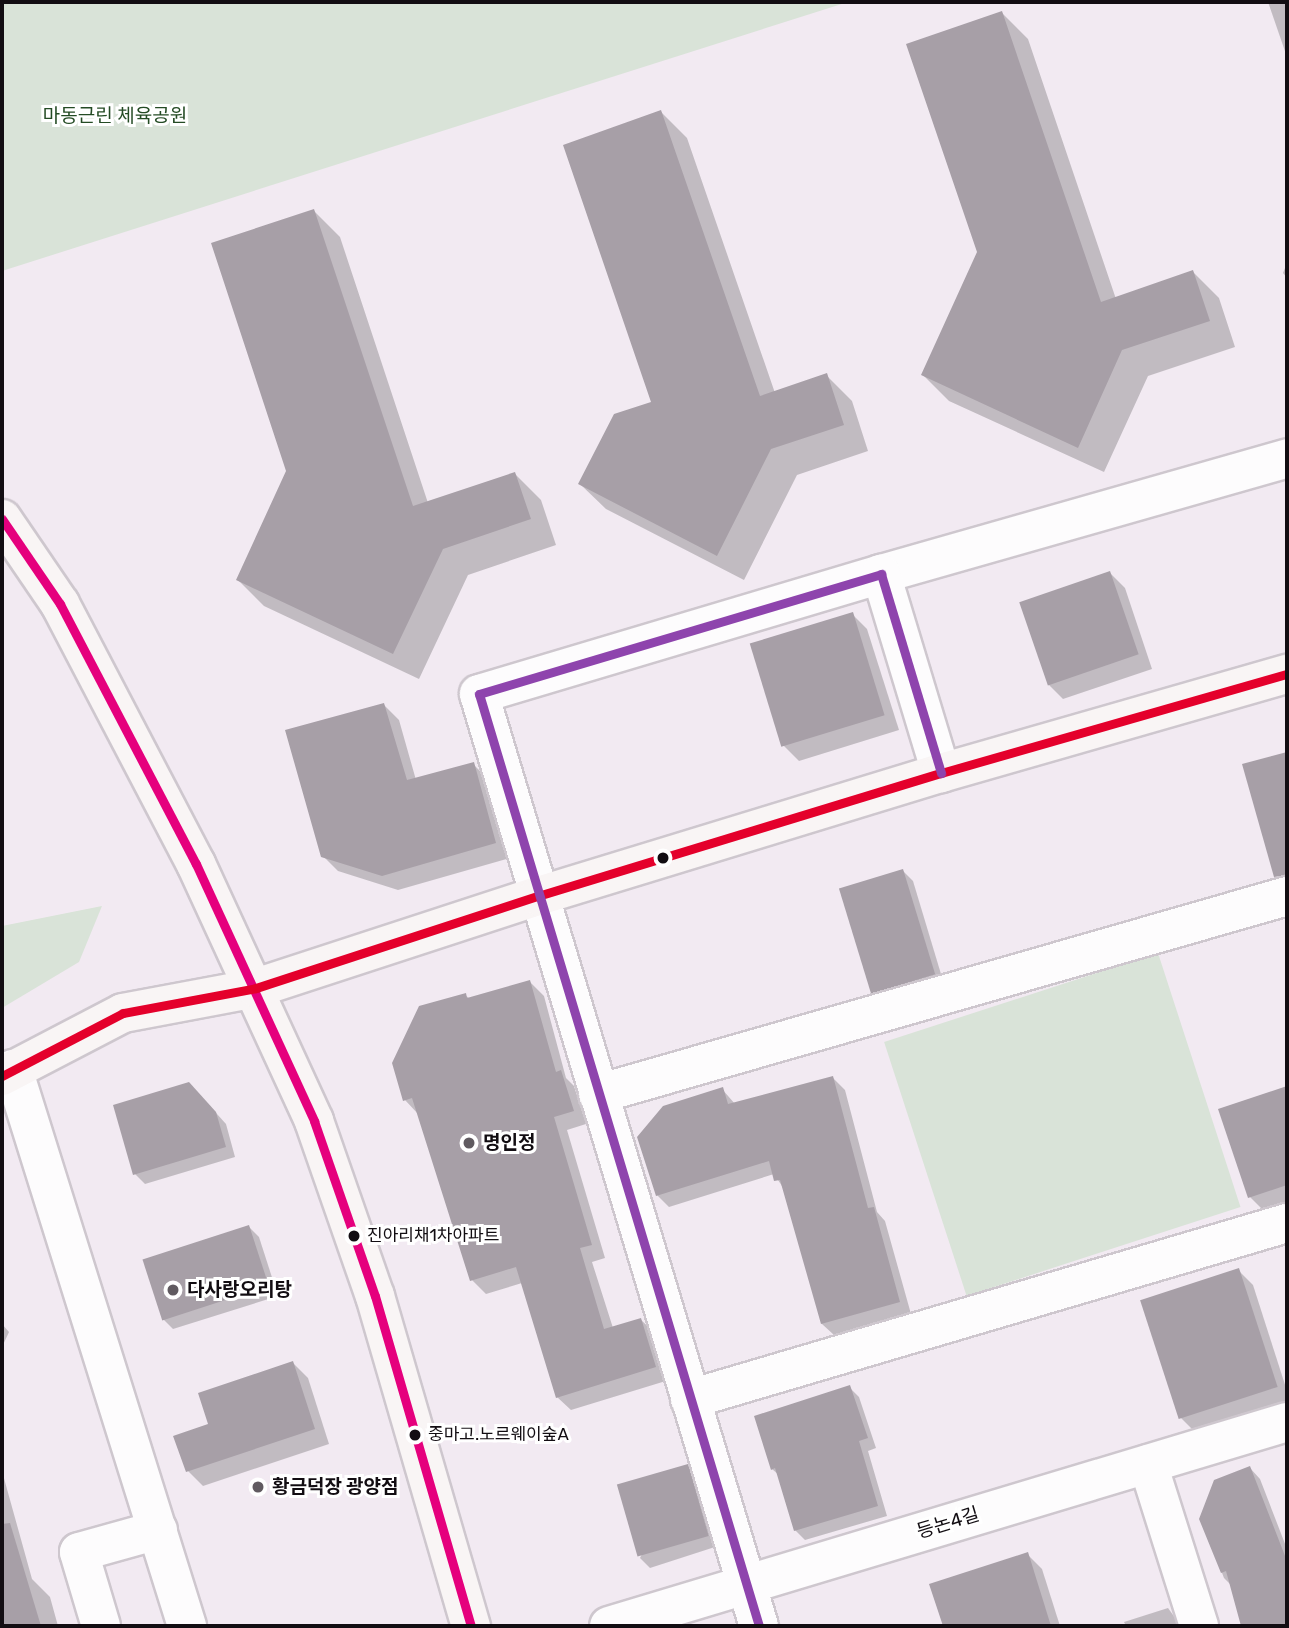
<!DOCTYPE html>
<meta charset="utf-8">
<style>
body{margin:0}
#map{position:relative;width:1289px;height:1628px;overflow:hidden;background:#f2eaf2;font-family:Rubik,"Noto Sans KR",sans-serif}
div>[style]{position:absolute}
.green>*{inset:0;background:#d9e3d8;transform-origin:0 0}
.shadow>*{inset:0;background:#0003}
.building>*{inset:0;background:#a79fa7;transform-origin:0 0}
.roads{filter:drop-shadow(2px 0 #cec7ce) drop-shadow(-2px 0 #cec7ce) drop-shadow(0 2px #cec7ce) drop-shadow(0 -2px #cec7ce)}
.street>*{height:38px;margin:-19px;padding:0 19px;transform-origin:19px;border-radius:19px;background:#fdfcfd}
.secondary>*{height:38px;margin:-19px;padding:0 19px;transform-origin:19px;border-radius:19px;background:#f9f5f5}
.bus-1>*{height:9px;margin:-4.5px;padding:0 4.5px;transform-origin:4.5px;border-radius:4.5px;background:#e5007d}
.bus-2>*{height:9px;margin:-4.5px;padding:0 4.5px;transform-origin:4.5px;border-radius:4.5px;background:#e4002b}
.bus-3>*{height:9px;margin:-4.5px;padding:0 4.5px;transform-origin:4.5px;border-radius:4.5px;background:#8e44ad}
.dots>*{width:19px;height:19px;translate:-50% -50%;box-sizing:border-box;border:4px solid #fff;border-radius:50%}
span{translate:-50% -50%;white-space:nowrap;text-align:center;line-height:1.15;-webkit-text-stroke:6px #fff;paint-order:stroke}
.bus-label{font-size:17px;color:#120d12}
.left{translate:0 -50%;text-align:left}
.park-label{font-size:19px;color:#244b24}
.poi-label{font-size:19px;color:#120d12;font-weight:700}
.street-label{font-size:19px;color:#120d12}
.frame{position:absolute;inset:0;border:4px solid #120d12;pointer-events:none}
</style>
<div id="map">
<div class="green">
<i style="clip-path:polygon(2px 2px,848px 2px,2px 271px)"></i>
<i style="clip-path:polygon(102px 906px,79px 962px,2px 1008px,2px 926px)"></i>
<i style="left:1158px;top:953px;width:267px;height:288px;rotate:72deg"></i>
</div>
<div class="shadow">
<i style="clip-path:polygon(1268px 2px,1287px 2px,1287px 57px)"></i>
<i style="clip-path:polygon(1002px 13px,1028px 39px,1116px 299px,1193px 272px,1219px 298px,1235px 347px,1148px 376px,1104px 472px,949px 401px,923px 375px,979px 252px)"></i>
<i style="clip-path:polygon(661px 112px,687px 138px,775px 393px,826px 375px,852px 401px,868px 451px,797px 475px,744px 580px,606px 509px,580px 484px,654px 403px)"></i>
<i style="clip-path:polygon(314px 211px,340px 237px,428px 503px,515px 474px,541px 500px,556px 545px,468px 575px,419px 679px,264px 606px,238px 580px,288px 471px)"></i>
<i style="clip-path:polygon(1287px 263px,1287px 278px,1283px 273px)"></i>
<i style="clip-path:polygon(1110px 573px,1125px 588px,1152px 669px,1063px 699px,1048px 684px)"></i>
<i style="clip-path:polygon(852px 614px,867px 629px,899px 730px,799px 761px,784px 746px,752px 646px)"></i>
<i style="clip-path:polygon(384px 705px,399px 720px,416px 780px,473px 764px,488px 779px,510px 858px,398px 890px,338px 871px,323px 856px)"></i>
<i style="clip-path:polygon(1287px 753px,1287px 858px,1282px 859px,1245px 765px)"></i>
<i style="clip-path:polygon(903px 871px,913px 881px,944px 984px,883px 1002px,873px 992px)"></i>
<i style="clip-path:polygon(530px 982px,544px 996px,566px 1078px,574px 1086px,586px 1124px,567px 1130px,605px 1258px,592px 1262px,613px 1328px,641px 1320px,655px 1333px,669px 1380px,571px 1410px,557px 1397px,522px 1283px,486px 1294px,472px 1280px,419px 1115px,405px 1100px,465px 995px,470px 999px)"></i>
<i style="clip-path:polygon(833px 1078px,845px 1090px,877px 1212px,885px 1221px,911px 1314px,834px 1335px,822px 1324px,784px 1189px,774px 1174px,669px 1207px,657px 1195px,722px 1089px,735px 1104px)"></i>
<i style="clip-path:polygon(1287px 1088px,1287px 1204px,1265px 1212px,1250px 1197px,1221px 1110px)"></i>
<i style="clip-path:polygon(199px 1094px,226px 1124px,235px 1157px,145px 1184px,135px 1174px)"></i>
<i style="clip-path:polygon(249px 1227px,259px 1237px,278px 1296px,173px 1329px,163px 1319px)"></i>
<i style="clip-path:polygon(1238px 1270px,1253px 1285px,1287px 1391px,1287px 1403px,1195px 1432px,1180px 1417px,1142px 1301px)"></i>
<i style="clip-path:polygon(2px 1324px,9px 1332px,2px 1347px)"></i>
<i style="clip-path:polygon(293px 1363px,308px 1378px,329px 1444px,203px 1486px,188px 1471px,210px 1426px)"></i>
<i style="clip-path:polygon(849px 1387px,859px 1397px,876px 1448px,868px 1451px,887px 1516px,805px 1540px,795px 1530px,780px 1476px,772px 1469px)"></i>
<i style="clip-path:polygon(687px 1466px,697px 1476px,718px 1546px,650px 1568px,640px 1558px)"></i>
<i style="clip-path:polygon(1250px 1468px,1260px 1479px,1287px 1549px,1287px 1626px,1243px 1626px,1231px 1585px,1224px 1578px,1201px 1519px)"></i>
<i style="clip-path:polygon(2px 1471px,32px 1579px,50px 1597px,58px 1626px,2px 1626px)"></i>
<i style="clip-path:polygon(1027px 1554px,1042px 1569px,1060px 1626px,945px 1626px,932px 1585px)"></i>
<i style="clip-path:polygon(1168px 1608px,1181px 1626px,1126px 1626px,1124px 1622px)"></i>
</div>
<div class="building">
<i style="clip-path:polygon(1002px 11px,1101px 302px,1193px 270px,1210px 321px,1122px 350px,1078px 448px,921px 375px,977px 252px,906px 44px)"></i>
<i style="clip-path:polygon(661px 110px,760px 396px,827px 373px,844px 425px,771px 449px,717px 556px,578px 484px,614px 414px,651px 402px,563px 145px)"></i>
<i style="clip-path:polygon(314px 209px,413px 506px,515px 472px,531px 519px,443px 549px,393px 654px,236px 580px,286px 471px,211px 243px)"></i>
<i style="left:1110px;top:571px;width:88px;height:96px;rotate:71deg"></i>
<i style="left:853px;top:612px;width:108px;height:108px;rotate:73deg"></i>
<i style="clip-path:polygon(384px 703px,407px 780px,474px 762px,496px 843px,382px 876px,321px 857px,285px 730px)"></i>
<i style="clip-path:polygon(1287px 752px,1287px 875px,1274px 877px,1242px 764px)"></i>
<i style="left:903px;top:869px;width:110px;height:67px;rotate:73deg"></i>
<i style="clip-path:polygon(530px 980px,556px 1072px,561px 1070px,574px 1111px,554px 1117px,592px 1245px,580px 1248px,604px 1329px,641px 1318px,656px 1367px,556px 1398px,516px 1267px,470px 1281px,412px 1098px,403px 1101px,392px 1063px,419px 1006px,466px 993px,467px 998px)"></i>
<i style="clip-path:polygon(833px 1076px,868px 1208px,874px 1207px,900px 1302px,821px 1324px,780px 1180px,774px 1181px,769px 1161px,656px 1196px,637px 1137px,663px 1106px,723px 1087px,728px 1104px)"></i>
<i style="clip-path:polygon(189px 1082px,216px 1112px,226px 1147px,133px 1175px,113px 1105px)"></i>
<i style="clip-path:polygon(1287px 1086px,1287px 1185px,1248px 1198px,1218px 1109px)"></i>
<i style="left:249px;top:1225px;width:64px;height:112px;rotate:72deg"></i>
<i style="left:1239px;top:1268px;width:125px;height:104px;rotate:72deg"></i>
<i style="clip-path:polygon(293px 1361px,315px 1429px,186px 1472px,173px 1436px,208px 1424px,198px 1393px)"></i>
<i style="clip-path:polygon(850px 1385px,868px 1438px,859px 1441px,878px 1506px,794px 1531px,775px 1468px,771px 1470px,754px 1416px)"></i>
<i style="left:688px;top:1464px;width:75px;height:74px;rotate:74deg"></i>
<i style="clip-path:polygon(1250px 1466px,1287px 1561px,1287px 1626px,1241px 1626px,1226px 1571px,1221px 1573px,1199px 1519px,1214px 1480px)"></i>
<i style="clip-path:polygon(10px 1523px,41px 1626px,2px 1626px,2px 1524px)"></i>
<i style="clip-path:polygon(1028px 1552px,1051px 1626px,943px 1626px,929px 1584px)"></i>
</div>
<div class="roads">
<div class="street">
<i style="left:881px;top:574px;width:422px;rotate:-15.9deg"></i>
<i style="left:13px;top:1069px;width:584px;rotate:72.65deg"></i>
<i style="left:598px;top:1094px;width:717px;rotate:-16.03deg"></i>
<i style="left:690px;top:1399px;width:622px;rotate:-16.43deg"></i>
<i style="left:1148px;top:1464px;width:170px;rotate:72.5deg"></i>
<i style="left:101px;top:1626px;width:77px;rotate:-106.6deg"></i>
<i style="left:79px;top:1552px;width:82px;rotate:-15.6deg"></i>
<i style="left:609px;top:1626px;width:708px;rotate:-16.75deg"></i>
<i style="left:759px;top:1626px;width:973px;rotate:-106.72deg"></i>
<i style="left:479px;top:694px;width:420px;rotate:-16.6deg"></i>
<i style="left:881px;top:574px;width:208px;rotate:73.2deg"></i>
</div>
<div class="secondary">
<i style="left:2px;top:519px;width:103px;rotate:55.7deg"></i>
<i style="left:60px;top:604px;width:293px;rotate:62.4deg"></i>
<i style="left:196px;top:864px;width:283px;rotate:65.3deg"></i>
<i style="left:314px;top:1121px;width:185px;rotate:70.8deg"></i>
<i style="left:375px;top:1296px;width:344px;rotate:73.8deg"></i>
<i style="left:2px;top:1076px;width:136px;rotate:-27.5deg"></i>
<i style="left:123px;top:1013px;width:135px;rotate:-10.6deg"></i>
<i style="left:256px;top:988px;width:297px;rotate:-18.1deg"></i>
<i style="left:538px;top:896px;width:421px;rotate:-17deg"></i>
<i style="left:941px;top:773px;width:360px;rotate:-16deg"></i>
</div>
</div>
<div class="bus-1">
<i style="left:2px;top:519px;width:103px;rotate:55.7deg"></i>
<i style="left:60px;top:604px;width:293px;rotate:62.4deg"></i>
<i style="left:196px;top:864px;width:283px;rotate:65.3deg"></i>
<i style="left:314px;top:1121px;width:185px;rotate:70.8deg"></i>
<i style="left:375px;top:1296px;width:344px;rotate:73.8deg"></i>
</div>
<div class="bus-2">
<i style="left:2px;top:1076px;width:136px;rotate:-27.5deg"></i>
<i style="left:123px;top:1013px;width:135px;rotate:-10.6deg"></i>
<i style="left:256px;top:988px;width:297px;rotate:-18.1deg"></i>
<i style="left:538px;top:896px;width:421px;rotate:-17deg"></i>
<i style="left:941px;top:773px;width:360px;rotate:-16deg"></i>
</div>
<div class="bus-3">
<i style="left:759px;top:1626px;width:973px;rotate:-106.72deg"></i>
<i style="left:479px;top:694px;width:420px;rotate:-16.6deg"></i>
<i style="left:881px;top:574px;width:208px;rotate:73.2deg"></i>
</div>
<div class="dots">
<i style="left:663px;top:858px;background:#120d12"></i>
<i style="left:469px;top:1143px;background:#605a60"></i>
<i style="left:354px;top:1236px;background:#120d12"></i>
<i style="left:173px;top:1290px;background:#605a60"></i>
<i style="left:415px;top:1435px;background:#120d12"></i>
<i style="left:258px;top:1487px;background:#605a60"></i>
</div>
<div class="bus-label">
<span class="left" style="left:367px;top:1236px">진아리채1차아파트</span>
<span class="left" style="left:428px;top:1435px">중마고.노르웨이숲A</span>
</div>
<div class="park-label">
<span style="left:115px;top:116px">마동근린 체육공원</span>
</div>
<div class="poi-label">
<span class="left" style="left:483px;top:1143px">명인정</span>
<span class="left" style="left:187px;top:1290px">다사랑오리탕</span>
<span class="left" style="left:272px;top:1487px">황금덕장 광양점</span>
</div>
<div class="street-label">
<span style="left:948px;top:1523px;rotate:-17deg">등논4길</span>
</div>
<div class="frame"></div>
</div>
